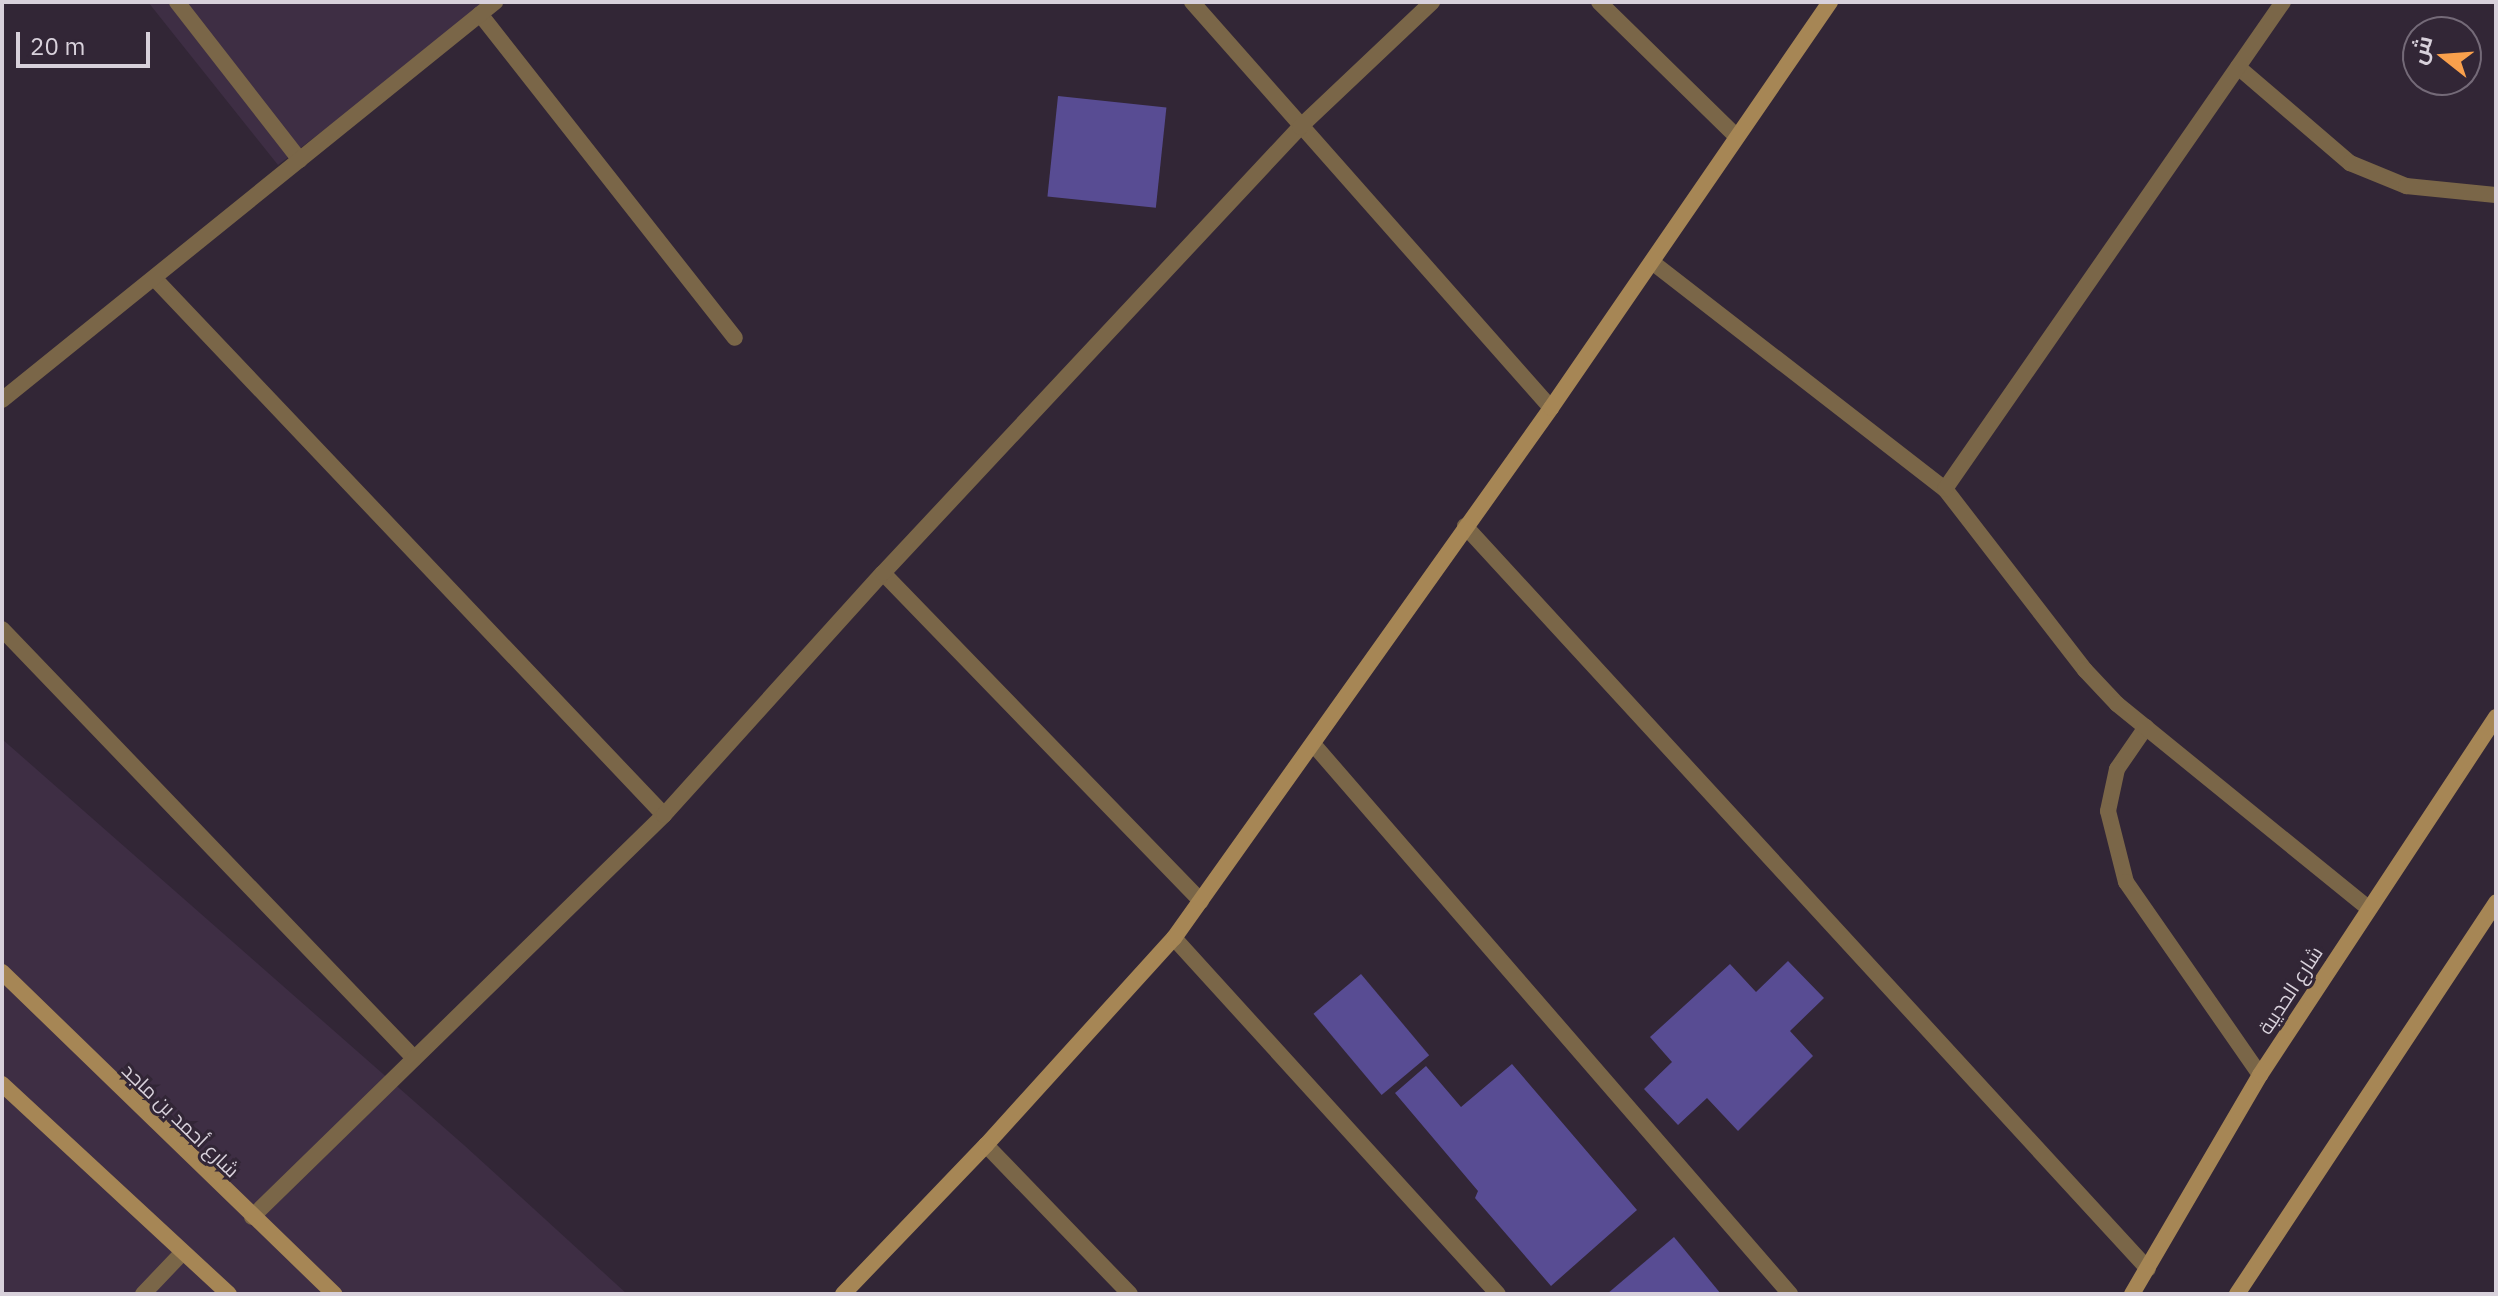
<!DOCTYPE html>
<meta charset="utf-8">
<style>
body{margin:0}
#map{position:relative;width:2498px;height:1296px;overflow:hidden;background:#322636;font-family:"IBM Plex Sans",Cairo,sans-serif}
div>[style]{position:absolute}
.built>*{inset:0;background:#3e2e44}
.building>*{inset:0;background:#584c93;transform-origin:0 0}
.lane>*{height:16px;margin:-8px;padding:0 8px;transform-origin:8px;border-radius:8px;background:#7a6648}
.street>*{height:16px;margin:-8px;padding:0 8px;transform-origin:8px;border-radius:8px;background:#7a6648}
.secondary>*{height:16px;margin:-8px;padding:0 8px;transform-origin:8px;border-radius:8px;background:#a68655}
span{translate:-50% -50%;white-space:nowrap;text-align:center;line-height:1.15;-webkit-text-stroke:6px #322636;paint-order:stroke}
.street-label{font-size:20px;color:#d8d1db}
.frame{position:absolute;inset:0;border:4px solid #d8d1db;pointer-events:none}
.north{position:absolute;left:2402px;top:16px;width:80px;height:80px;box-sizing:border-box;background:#322636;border:2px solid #746a78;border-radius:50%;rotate:287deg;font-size:22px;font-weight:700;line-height:32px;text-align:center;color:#d8d1db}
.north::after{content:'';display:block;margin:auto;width:28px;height:36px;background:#f9a04c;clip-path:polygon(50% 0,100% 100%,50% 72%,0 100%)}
.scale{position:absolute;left:16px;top:32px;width:134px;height:36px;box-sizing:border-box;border:4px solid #d8d1db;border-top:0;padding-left:10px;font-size:24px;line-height:28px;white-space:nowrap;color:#d8d1db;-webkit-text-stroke:6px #322636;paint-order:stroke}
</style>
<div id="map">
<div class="built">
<i style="clip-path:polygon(148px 2px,493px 2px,278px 165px)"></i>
<i style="clip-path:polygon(2px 739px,465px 1146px,627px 1294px,2px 1294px)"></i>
</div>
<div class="building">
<i style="left:1058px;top:96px;width:109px;height:101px;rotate:6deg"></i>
<i style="clip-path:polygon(1788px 961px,1824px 998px,1790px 1031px,1813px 1056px,1738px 1131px,1707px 1098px,1678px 1125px,1644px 1089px,1672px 1062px,1650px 1037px,1730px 964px,1756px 992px)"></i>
<i style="left:1361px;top:974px;width:106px;height:62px;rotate:50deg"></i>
<i style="clip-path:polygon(1512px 1064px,1637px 1210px,1551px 1286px,1475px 1198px,1478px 1191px,1395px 1093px,1426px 1066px,1461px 1107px)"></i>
<i style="clip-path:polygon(1674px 1237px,1721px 1294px,1607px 1294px)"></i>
</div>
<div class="lane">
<i style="left:480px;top:14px;width:412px;rotate:51.8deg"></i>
<i style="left:2238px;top:67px;width:148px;rotate:40.6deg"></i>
<i style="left:2350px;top:163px;width:61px;rotate:22.3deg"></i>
<i style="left:2406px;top:186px;width:90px;rotate:5.7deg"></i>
<i style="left:2146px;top:727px;width:51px;rotate:124.6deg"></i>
<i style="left:2117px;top:769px;width:43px;rotate:102.1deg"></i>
<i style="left:2108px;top:811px;width:73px;rotate:75.8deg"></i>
<i style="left:2126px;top:882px;width:235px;rotate:55.2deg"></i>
</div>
<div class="street">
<i style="left:177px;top:2px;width:200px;rotate:52.1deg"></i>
<i style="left:1192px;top:2px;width:542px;rotate:48.52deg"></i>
<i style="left:1599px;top:2px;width:192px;rotate:44.4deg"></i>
<i style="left:1652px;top:262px;width:371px;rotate:37.8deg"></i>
<i style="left:1945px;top:489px;width:229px;rotate:52.3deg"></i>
<i style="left:2085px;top:670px;width:47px;rotate:46.7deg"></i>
<i style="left:2117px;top:704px;width:322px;rotate:39.1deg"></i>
<i style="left:155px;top:279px;width:739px;rotate:46.48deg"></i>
<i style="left:2px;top:400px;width:634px;rotate:-38.91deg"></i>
<i style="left:1945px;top:489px;width:593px;rotate:-55.24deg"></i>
<i style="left:1465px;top:526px;width:1009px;rotate:47.41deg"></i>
<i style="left:883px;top:573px;width:457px;rotate:45.9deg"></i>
<i style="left:2px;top:629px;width:595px;rotate:46.16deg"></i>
<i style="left:1314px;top:745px;width:727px;rotate:49.07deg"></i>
<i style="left:1174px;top:938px;width:481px;rotate:47.7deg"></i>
<i style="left:986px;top:1145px;width:207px;rotate:46deg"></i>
<i style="left:252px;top:1217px;width:576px;rotate:-44.3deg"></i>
<i style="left:664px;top:815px;width:326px;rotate:-47.9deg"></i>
<i style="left:883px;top:573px;width:611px;rotate:-46.92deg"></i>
<i style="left:1300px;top:127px;width:182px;rotate:-43.4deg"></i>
<i style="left:143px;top:1294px;width:57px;rotate:-46.4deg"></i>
</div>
<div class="secondary">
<i style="left:2px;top:972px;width:463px;rotate:44.1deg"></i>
<i style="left:2px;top:1084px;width:309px;rotate:42.8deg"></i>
<i style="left:843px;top:1294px;width:207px;rotate:-46.2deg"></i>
<i style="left:986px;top:1145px;width:280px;rotate:-47.8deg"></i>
<i style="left:1174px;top:938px;width:650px;rotate:-54.57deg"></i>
<i style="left:1551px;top:408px;width:493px;rotate:-55.5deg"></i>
<i style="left:2132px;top:1294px;width:254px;rotate:-59.7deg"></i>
<i style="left:2260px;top:1075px;width:429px;rotate:-56.6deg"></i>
<i style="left:2237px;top:1294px;width:470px;rotate:-56.5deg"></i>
</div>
<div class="street-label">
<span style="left:2290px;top:990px;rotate:-57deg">شارع الحديبة</span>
<span style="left:181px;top:1120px;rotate:44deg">شارع أحمد بن ماجد</span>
</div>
<div class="frame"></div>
<div class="north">ش</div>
<div class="scale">20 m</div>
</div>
